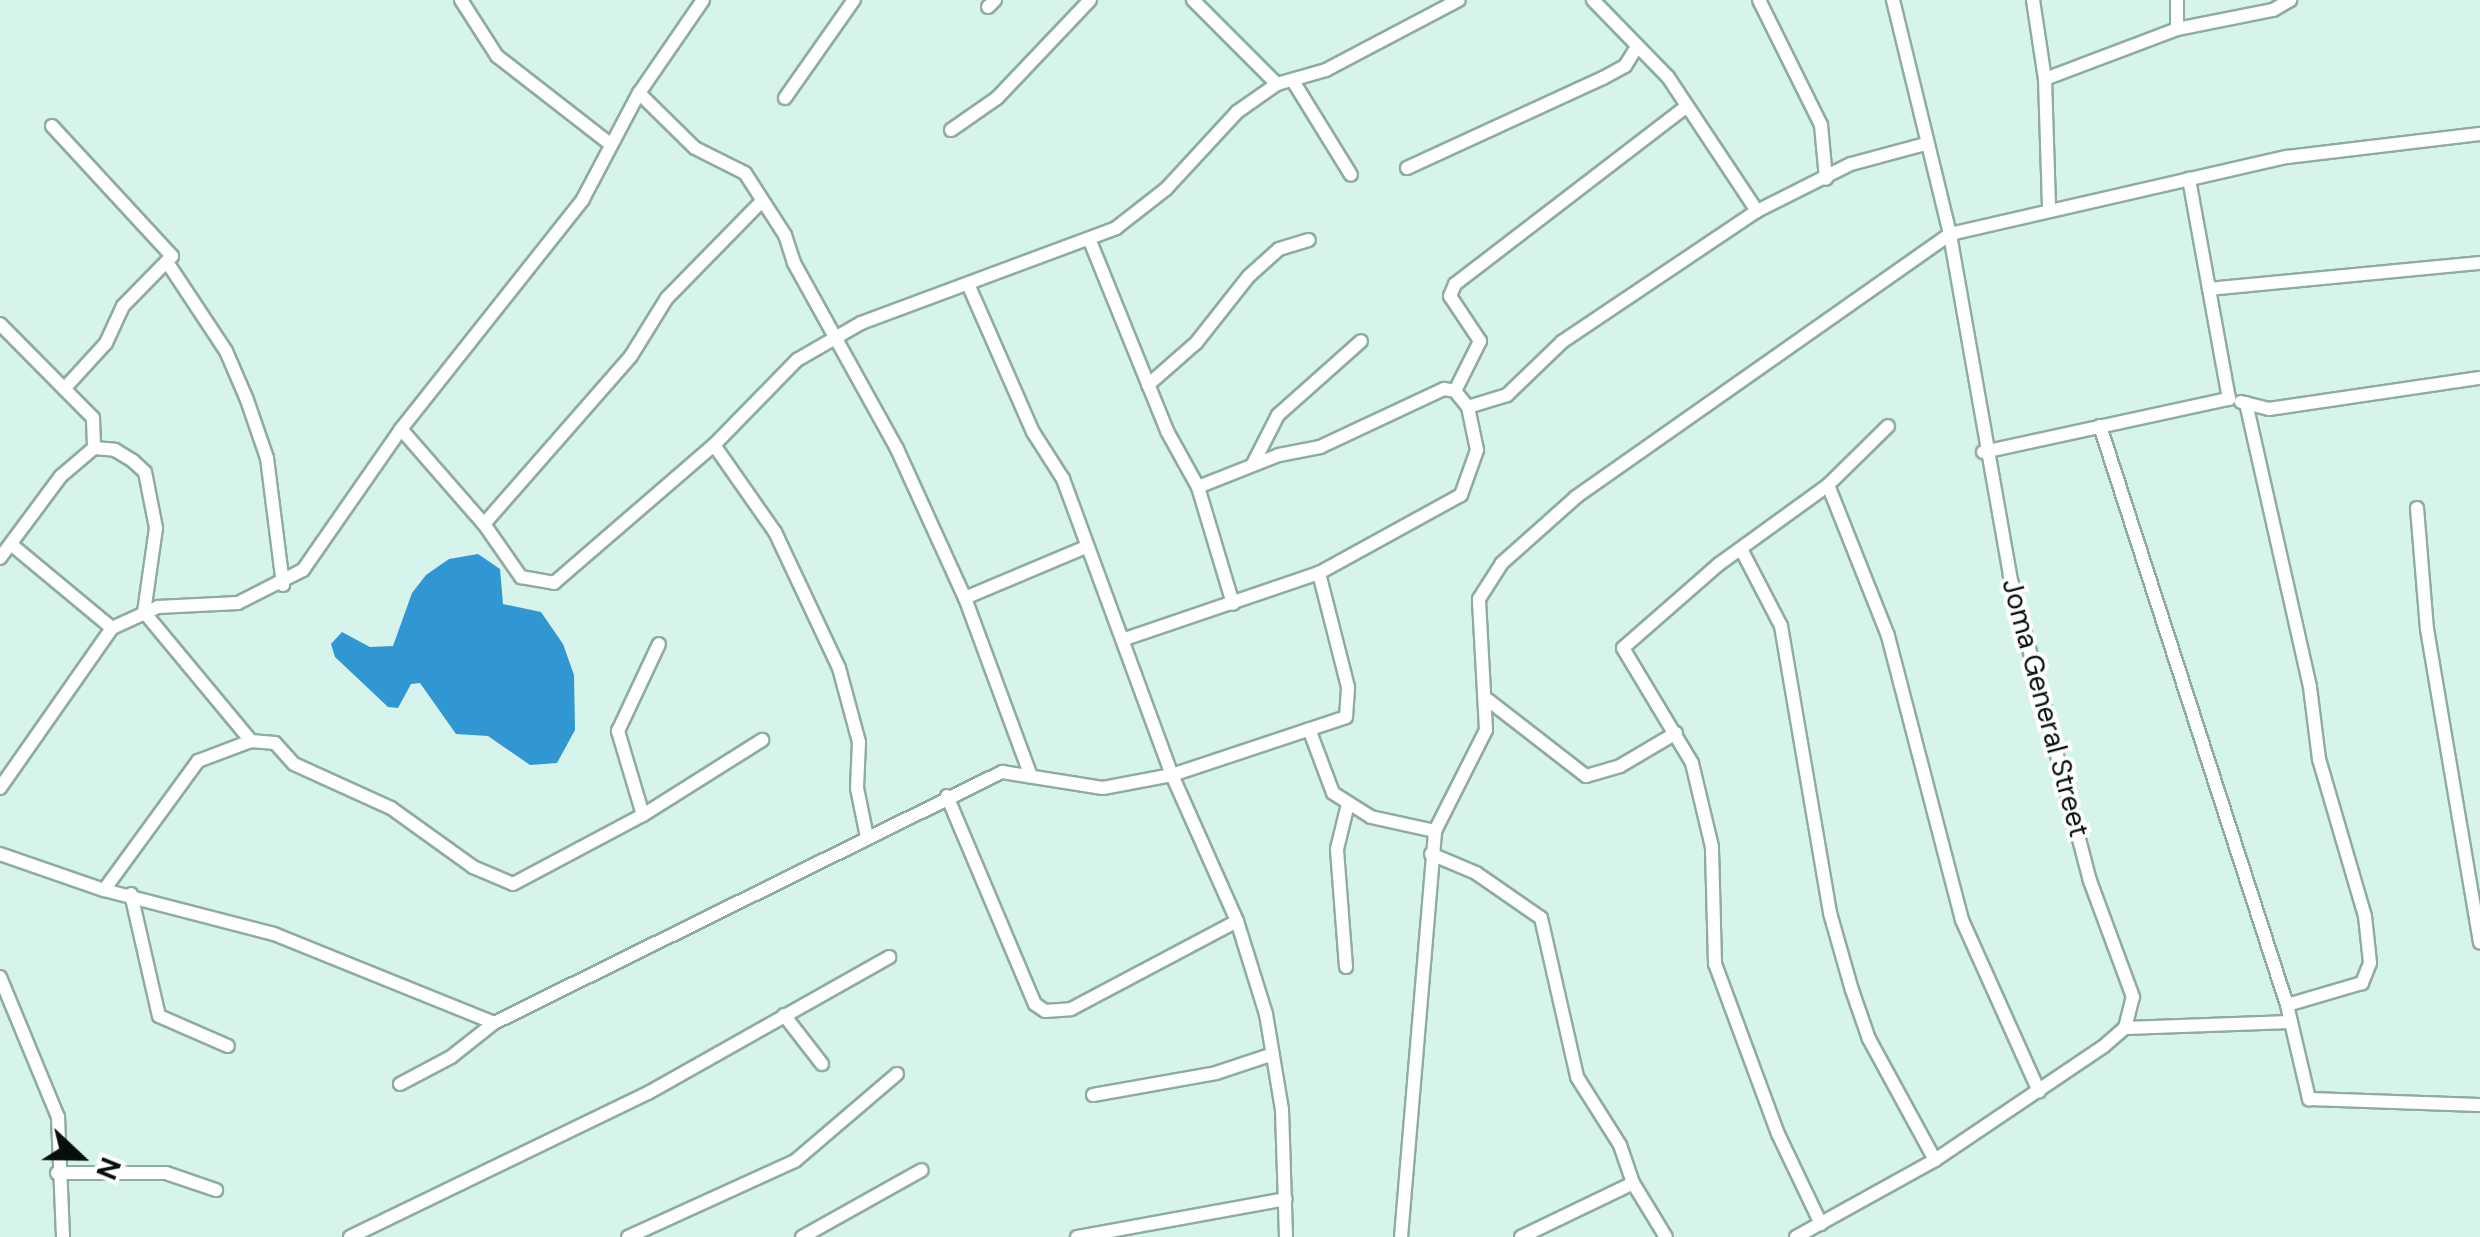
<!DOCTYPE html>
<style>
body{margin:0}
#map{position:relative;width:2480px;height:1237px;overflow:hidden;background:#d6f4eb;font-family:"DM Sans",sans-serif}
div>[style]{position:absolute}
.water>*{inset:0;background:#3197d2}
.roads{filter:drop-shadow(2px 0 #8faba2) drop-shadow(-2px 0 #8faba2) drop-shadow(0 2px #8faba2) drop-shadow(0 -2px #8faba2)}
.minor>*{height:12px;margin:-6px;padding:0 6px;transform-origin:6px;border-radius:6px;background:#fff}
span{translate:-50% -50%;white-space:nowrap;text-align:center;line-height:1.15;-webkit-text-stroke:8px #fff;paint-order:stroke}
.street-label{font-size:28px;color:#060f0c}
.north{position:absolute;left:30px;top:1107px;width:100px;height:100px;-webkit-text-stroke:8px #fff;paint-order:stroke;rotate:112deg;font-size:28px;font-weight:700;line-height:40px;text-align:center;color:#060f0c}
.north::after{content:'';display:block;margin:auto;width:35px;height:45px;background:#060f0c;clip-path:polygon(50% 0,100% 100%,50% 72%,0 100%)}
</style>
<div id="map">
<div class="water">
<i style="clip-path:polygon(478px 554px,500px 569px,503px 604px,541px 612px,563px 644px,574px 675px,575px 730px,557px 763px,530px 765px,488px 736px,456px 734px,420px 683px,411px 684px,398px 708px,388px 707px,335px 657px,331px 644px,342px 632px,370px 647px,393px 646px,412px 593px,426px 575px,449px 559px)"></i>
</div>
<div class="roads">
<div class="minor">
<i style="left:461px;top:0;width:67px;rotate:57.3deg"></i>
<i style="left:497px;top:56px;width:143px;rotate:37.9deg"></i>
<i style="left:703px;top:0;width:113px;rotate:124.5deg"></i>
<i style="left:639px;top:93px;width:78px;rotate:44.5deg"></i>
<i style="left:695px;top:148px;width:56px;rotate:26.6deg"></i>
<i style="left:745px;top:173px;width:74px;rotate:57.2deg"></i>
<i style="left:785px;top:235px;width:29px;rotate:72deg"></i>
<i style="left:794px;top:263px;width:213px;rotate:61deg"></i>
<i style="left:897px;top:449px;width:164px;rotate:65.5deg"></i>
<i style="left:965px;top:598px;width:190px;rotate:69.7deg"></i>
<i style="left:1193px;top:0;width:119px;rotate:45deg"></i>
<i style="left:1593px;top:0;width:107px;rotate:45.8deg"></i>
<i style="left:1668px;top:77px;width:161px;rotate:56.4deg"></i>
<i style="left:1759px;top:0;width:140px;rotate:63.6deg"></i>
<i style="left:1821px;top:125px;width:54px;rotate:84.7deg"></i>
<i style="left:2033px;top:0;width:80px;rotate:81.4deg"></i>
<i style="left:2045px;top:79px;width:130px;rotate:88.2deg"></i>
<i style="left:988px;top:7px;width:10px;rotate:-45deg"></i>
<i style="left:2177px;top:29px;width:98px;rotate:-11.2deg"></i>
<i style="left:2273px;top:10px;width:20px;rotate:-30deg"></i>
<i style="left:2045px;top:79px;width:141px;rotate:-20.7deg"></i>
<i style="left:2177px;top:29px;width:29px;rotate:-90deg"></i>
<i style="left:1293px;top:81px;width:110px;rotate:58.3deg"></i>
<i style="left:785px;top:98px;width:120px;rotate:-54.9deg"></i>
<i style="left:52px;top:126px;width:177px;rotate:47.3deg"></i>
<i style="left:172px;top:256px;width:70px;rotate:134.4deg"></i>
<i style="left:123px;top:306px;width:41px;rotate:114.7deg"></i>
<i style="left:106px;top:343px;width:62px;rotate:132.4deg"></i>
<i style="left:951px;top:130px;width:56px;rotate:-34.8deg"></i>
<i style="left:997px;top:98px;width:135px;rotate:-46.5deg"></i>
<i style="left:1407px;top:168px;width:216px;rotate:-24.7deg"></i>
<i style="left:1603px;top:78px;width:25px;rotate:-29deg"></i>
<i style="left:1625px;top:66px;width:19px;rotate:-58deg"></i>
<i style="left:1090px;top:241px;width:205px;rotate:67.9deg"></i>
<i style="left:1167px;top:431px;width:64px;rotate:61deg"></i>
<i style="left:1198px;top:487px;width:122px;rotate:73.3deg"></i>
<i style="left:169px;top:265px;width:103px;rotate:56.5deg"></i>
<i style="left:226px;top:351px;width:53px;rotate:66.8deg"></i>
<i style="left:247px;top:400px;width:61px;rotate:71deg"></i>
<i style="left:267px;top:458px;width:128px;rotate:82.8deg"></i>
<i style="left:968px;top:284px;width:162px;rotate:66.3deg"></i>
<i style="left:1033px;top:432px;width:56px;rotate:57.4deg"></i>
<i style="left:1063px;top:479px;width:315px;rotate:69.8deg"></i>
<i style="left:1172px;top:775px;width:160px;rotate:66deg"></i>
<i style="left:1237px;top:921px;width:97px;rotate:72.7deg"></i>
<i style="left:1266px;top:1014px;width:97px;rotate:80.5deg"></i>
<i style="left:1282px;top:1110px;width:127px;rotate:88.2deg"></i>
<i style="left:2209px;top:289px;width:272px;rotate:-5.5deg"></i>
<i style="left:0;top:324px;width:132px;rotate:45.3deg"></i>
<i style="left:93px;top:418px;width:30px;rotate:88deg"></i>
<i style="left:1148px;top:385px;width:64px;rotate:-41.2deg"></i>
<i style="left:1196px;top:343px;width:85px;rotate:-51.7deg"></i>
<i style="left:1249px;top:276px;width:40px;rotate:-42deg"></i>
<i style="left:1279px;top:249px;width:31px;rotate:-17deg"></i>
<i style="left:1455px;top:391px;width:56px;rotate:-63.4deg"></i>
<i style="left:1480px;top:341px;width:54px;rotate:-123.7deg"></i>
<i style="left:1450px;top:296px;width:13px;rotate:-67deg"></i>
<i style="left:1455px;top:284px;width:291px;rotate:-37.5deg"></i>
<i style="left:2241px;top:402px;width:29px;rotate:14deg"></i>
<i style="left:2269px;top:409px;width:213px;rotate:-8.4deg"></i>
<i style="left:2246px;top:403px;width:291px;rotate:77.3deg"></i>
<i style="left:2310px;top:687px;width:73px;rotate:82.9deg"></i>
<i style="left:2319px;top:759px;width:164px;rotate:73.7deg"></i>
<i style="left:2365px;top:916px;width:47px;rotate:83.9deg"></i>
<i style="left:2370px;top:963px;width:22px;rotate:112deg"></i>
<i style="left:2362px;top:983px;width:78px;rotate:163.7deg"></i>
<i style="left:2100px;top:426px;width:608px;rotate:72.1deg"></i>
<i style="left:2287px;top:1005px;width:97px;rotate:76.8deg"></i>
<i style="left:2309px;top:1099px;width:171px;rotate:2deg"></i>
<i style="left:401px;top:429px;width:126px;rotate:48.9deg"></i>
<i style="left:484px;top:524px;width:65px;rotate:55.1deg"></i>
<i style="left:521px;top:577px;width:34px;rotate:10deg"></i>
<i style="left:554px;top:583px;width:211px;rotate:-40.8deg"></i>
<i style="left:714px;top:445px;width:119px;rotate:-45.7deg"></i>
<i style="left:797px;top:360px;width:74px;rotate:-30deg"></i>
<i style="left:861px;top:323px;width:272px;rotate:-20.4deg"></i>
<i style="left:1116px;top:228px;width:63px;rotate:-38deg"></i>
<i style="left:1166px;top:189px;width:105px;rotate:-47.3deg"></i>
<i style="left:1237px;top:112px;width:49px;rotate:-35deg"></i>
<i style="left:1277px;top:84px;width:51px;rotate:-15.9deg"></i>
<i style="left:1326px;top:70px;width:150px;rotate:-27.8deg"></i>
<i style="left:714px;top:445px;width:106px;rotate:55deg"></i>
<i style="left:775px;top:532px;width:150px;rotate:64.8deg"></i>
<i style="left:839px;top:668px;width:77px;rotate:74.9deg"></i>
<i style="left:859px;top:742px;width:46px;rotate:92.5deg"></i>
<i style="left:857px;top:788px;width:50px;rotate:78.5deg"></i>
<i style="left:1983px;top:452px;width:252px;rotate:-12.2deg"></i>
<i style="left:2229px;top:399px;width:224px;rotate:-100.3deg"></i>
<i style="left:1253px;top:464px;width:55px;rotate:-63deg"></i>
<i style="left:1278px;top:415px;width:111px;rotate:-41.7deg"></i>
<i style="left:1828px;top:485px;width:162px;rotate:68.3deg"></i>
<i style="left:1888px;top:636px;width:293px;rotate:75.4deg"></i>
<i style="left:1962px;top:920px;width:188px;rotate:65.8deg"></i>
<i style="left:1198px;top:487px;width:87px;rotate:-21.6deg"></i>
<i style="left:1279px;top:455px;width:42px;rotate:-11deg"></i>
<i style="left:1320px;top:447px;width:137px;rotate:-25.1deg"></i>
<i style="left:1444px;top:389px;width:11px;rotate:10deg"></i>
<i style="left:1455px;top:391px;width:21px;rotate:51deg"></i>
<i style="left:1468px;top:407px;width:41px;rotate:-17.1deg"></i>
<i style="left:1507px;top:395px;width:76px;rotate:-43.9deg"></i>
<i style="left:1562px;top:342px;width:235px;rotate:-33.9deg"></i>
<i style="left:1757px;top:211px;width:105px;rotate:-26.6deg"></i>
<i style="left:1851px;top:164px;width:77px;rotate:-15.1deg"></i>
<i style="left:2417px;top:508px;width:121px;rotate:85.3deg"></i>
<i style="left:2427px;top:629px;width:318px;rotate:80.4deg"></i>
<i style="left:484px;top:524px;width:223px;rotate:-48.8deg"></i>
<i style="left:631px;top:356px;width:68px;rotate:-58.2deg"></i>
<i style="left:667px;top:298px;width:136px;rotate:-45.6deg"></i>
<i style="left:12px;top:545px;width:130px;rotate:39.7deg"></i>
<i style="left:1741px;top:549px;width:87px;rotate:62.5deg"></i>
<i style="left:1781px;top:626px;width:291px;rotate:80.3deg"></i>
<i style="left:1830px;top:913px;width:80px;rotate:74.1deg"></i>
<i style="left:1852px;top:990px;width:52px;rotate:70.9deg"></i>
<i style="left:1869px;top:1039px;width:138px;rotate:61.4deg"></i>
<i style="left:0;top:558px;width:102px;rotate:-53.4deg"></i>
<i style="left:61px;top:476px;width:43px;rotate:-40.3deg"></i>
<i style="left:94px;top:448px;width:21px;rotate:5deg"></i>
<i style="left:115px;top:450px;width:21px;rotate:31deg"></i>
<i style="left:133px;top:461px;width:16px;rotate:43deg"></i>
<i style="left:145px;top:472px;width:57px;rotate:78.9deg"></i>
<i style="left:156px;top:528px;width:85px;rotate:98.1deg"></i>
<i style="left:144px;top:612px;width:168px;rotate:50.3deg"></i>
<i style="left:251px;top:741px;width:24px;rotate:5deg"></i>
<i style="left:275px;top:743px;width:28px;rotate:48deg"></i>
<i style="left:294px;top:764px;width:107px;rotate:24.4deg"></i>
<i style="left:391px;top:808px;width:101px;rotate:35.7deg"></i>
<i style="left:473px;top:867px;width:43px;rotate:23deg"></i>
<i style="left:513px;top:884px;width:147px;rotate:-28deg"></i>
<i style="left:643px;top:815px;width:141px;rotate:-32.2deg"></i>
<i style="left:965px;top:598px;width:131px;rotate:-22.9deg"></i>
<i style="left:1125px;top:639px;width:205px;rotate:-18.8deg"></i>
<i style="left:1319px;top:573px;width:162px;rotate:-28.8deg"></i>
<i style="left:1461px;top:495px;width:48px;rotate:-70.4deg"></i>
<i style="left:1477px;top:450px;width:44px;rotate:-101.8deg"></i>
<i style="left:1488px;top:700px;width:124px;rotate:37.8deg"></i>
<i style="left:1586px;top:776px;width:35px;rotate:-16deg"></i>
<i style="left:1620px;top:766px;width:65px;rotate:-30.5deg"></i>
<i style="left:1309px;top:729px;width:68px;rotate:69.4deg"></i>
<i style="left:1333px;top:793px;width:45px;rotate:32.3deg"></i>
<i style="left:1371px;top:817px;width:66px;rotate:12.3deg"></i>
<i style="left:0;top:788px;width:195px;rotate:-55deg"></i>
<i style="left:112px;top:628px;width:51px;rotate:-24.5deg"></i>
<i style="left:158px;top:607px;width:80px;rotate:-2.9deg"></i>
<i style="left:238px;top:603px;width:73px;rotate:-26.9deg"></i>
<i style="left:303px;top:570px;width:172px;rotate:-55.2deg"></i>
<i style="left:401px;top:429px;width:293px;rotate:-51.6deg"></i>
<i style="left:583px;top:199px;width:120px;rotate:-62.2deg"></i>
<i style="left:947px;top:796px;width:226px;rotate:67.1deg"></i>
<i style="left:1035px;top:1004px;width:12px;rotate:35deg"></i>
<i style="left:1045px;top:1011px;width:26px;rotate:-4deg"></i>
<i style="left:1071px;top:1009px;width:188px;rotate:-27.9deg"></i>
<i style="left:643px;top:815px;width:88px;rotate:-106.6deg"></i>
<i style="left:618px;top:731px;width:96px;rotate:-64.8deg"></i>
<i style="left:0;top:854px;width:110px;rotate:19.1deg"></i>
<i style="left:104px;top:890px;width:176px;rotate:14.5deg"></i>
<i style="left:274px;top:934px;width:237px;rotate:22deg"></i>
<i style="left:494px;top:1023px;width:567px;rotate:-26.29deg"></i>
<i style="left:1002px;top:772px;width:102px;rotate:9deg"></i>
<i style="left:1103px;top:788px;width:70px;rotate:-10.7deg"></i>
<i style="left:1172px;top:775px;width:183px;rotate:-18.4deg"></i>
<i style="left:1346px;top:717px;width:30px;rotate:-86deg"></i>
<i style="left:1348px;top:687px;width:118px;rotate:-104.3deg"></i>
<i style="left:1431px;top:854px;width:49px;rotate:22.9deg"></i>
<i style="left:1476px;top:873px;width:79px;rotate:34.7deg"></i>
<i style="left:1541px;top:918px;width:163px;rotate:77.2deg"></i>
<i style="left:1577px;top:1077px;width:80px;rotate:57.7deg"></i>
<i style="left:1620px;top:1145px;width:40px;rotate:71.1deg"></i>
<i style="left:1633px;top:1183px;width:63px;rotate:58.6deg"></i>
<i style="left:104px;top:890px;width:160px;rotate:-53.9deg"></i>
<i style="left:198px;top:761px;width:57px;rotate:-20.7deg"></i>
<i style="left:131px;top:894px;width:125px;rotate:77.1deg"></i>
<i style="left:159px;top:1016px;width:75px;rotate:23.5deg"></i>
<i style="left:1346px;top:967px;width:118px;rotate:-94.4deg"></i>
<i style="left:1337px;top:849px;width:46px;rotate:-76.3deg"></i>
<i style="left:0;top:977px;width:152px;rotate:67.5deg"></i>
<i style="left:58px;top:1117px;width:120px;rotate:87.6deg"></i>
<i style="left:784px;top:1015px;width:62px;rotate:52.2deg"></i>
<i style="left:2125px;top:1028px;width:166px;rotate:-2.1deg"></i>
<i style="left:400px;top:1084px;width:58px;rotate:-27.9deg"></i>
<i style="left:451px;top:1057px;width:55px;rotate:-38.3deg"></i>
<i style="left:1093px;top:1095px;width:125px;rotate:-10.1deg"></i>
<i style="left:1216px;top:1073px;width:57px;rotate:-18.4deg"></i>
<i style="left:57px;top:1173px;width:109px"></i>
<i style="left:166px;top:1173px;width:53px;rotate:18.8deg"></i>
<i style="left:1821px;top:1224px;width:100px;rotate:-115.5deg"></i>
<i style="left:1778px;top:1134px;width:181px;rotate:-110.3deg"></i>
<i style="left:1715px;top:964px;width:117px;rotate:-91.5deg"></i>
<i style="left:1712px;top:847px;width:86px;rotate:-103.4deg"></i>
<i style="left:1692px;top:763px;width:134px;rotate:-121deg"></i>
<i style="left:1623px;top:648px;width:128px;rotate:-41.2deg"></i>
<i style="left:1719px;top:564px;width:135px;rotate:-35.9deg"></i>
<i style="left:1828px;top:485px;width:84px;rotate:-44.5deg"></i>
<i style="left:350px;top:1237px;width:331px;rotate:-25.8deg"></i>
<i style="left:648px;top:1093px;width:277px;rotate:-29.4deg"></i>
<i style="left:628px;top:1237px;width:183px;rotate:-24.5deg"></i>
<i style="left:795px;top:1161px;width:134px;rotate:-40.5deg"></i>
<i style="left:802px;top:1237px;width:137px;rotate:-29.2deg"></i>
<i style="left:1077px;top:1237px;width:212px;rotate:-10.3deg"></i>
<i style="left:1401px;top:1237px;width:407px;rotate:-85.2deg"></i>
<i style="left:1435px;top:831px;width:113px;rotate:-63.2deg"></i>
<i style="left:1486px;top:730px;width:131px;rotate:-93.1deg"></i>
<i style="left:1479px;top:599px;width:43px;rotate:-57.4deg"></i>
<i style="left:1502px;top:563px;width:99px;rotate:-41.7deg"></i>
<i style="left:1576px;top:497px;width:457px;rotate:-35.1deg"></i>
<i style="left:1950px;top:234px;width:346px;rotate:-12.9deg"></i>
<i style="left:2287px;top:157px;width:194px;rotate:-6.8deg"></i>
<i style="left:1521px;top:1237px;width:124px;rotate:-25.7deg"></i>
<i style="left:1796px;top:1237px;width:159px;rotate:-29deg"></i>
<i style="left:1935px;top:1160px;width:204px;rotate:-34deg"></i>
<i style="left:2104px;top:1046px;width:28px;rotate:-41deg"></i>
<i style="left:2125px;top:1028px;width:32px;rotate:-76deg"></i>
<i style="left:2133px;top:997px;width:124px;rotate:-110.3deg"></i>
<i style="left:2090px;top:881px;width:316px;rotate:-104.7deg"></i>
<i style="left:2010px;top:575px;width:346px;rotate:-100deg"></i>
<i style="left:1950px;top:234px;width:241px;rotate:-103.7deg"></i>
</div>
</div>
<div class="street-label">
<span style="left:2045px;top:708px;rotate:75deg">Joma General Street</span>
</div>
<div class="north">N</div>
</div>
